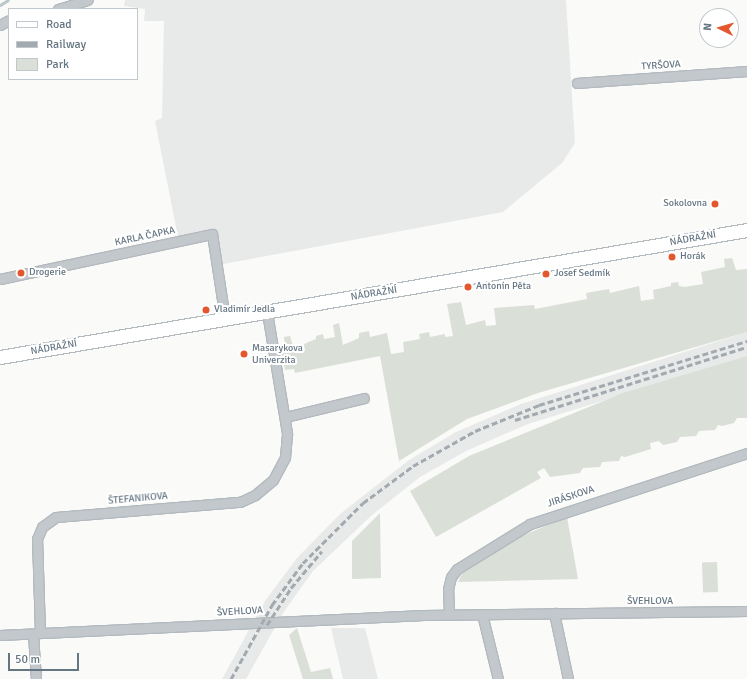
<!DOCTYPE html>
<meta charset="utf-8">
<style>
body{margin:0}
#map{position:relative;width:747px;height:679px;overflow:hidden;background:#fafaf8;font-family:Signika,sans-serif}
div>[style]{position:absolute}
.built>*{inset:0;background:#e8e9e9}
.green>*{inset:0;background:#dadfd7;transform-origin:0 0}
.stream>*{height:3px;margin:-1.5px;padding:0 1.5px;transform-origin:1.5px;border-radius:1.5px;background:#bbc7cb}
.roads{filter:drop-shadow(1px 0 #b3babf) drop-shadow(-1px 0 #b3babf) drop-shadow(0 1px #b3babf) drop-shadow(0 -1px #b3babf)}
.street>*{height:9px;margin:-4.5px;padding:0 4.5px;transform-origin:4.5px;border-radius:4.5px;background:#c3c8cc}
.secondary>*{height:13px;margin:-6.5px;padding:0 6.5px;transform-origin:6.5px;border-radius:6.5px;background:#fff}
.rail>*{height:3px;margin-top:-1.5px;transform-origin:0;background:repeating-linear-gradient(90deg,#a2aab0 0 6px,transparent 0 9px)}
.dots>*{width:11px;height:11px;translate:-50% -50%;box-sizing:border-box;border:2px solid #fff;border-radius:50%}
span{translate:-50% -50%;white-space:nowrap;text-align:center;line-height:1.15;-webkit-text-stroke:4px #fff;paint-order:stroke}
.street-label{font-size:10px;color:#657683}
.poi-label{font-size:10px;color:#657683}
.right{translate:-100% -50%;text-align:right}
.left{translate:0 -50%;text-align:left}
.legend{position:absolute;left:8px;top:8px;width:130px;height:72px;box-sizing:border-box;background:#fff;border:1px solid #c1c8cd;margin:0;padding:5px 7px;list-style:none;font-size:12px;color:#657683}
.legend li{display:flex;align-items:center;gap:8px;height:20px}
.legend b{width:20px;border:1px solid #c1c8cd}
.north{position:absolute;left:699px;top:8px;width:40px;height:40px;box-sizing:border-box;background:#fff;border:1px solid #c1c8cd;border-radius:50%;rotate:275deg;font-size:11px;font-weight:700;line-height:16px;text-align:center;color:#657683}
.north::after{content:'';display:block;margin:auto;width:14px;height:18px;background:#e4572e;clip-path:polygon(50% 0,100% 100%,50% 72%,0 100%)}
.scale{position:absolute;left:8px;top:653px;width:71px;height:18px;box-sizing:border-box;border:2px solid #657683;border-top:0;padding-left:5px;font-size:12px;line-height:14px;white-space:nowrap;color:#657683;-webkit-text-stroke:3px #fff;paint-order:stroke}
</style>
<div id="map">
<div class="built">
<i style="clip-path:polygon(125px 0,566px 0,575px 143px,562px 163px,503px 212px,213px 266px,208px 234px,179px 242px,155px 121px,162px 118px,164px 21px,144px 21px,145px 9px,124px 6px)"></i>
<i style="clip-path:polygon(747px 332px,747px 356px,528px 424px,466px 451px,420px 477px,372px 515px,313px 571px,283px 613px,246px 679px,222px 679px,265px 601px,297px 558px,340px 514px,409px 460px,456px 432px,521px 404px)"></i>
<i style="clip-path:polygon(331px 628px,365px 628px,378px 679px,343px 679px)"></i>
</div>
<div class="green">
<i style="clip-path:polygon(732px 258px,736px 270px,747px 269px,747px 332px,538px 393px,467px 419px,399px 461px,380px 356px,295px 373px,294px 369px,285px 370px,280px 346px,285px 345px,284px 337px,290px 336px,295px 352px,305px 351px,304px 344px,316px 339px,316px 336px,323px 334px,324px 339px,335px 337px,333px 325px,339px 323px,343px 345px,359px 338px,359px 333px,369px 331px,370px 337px,387px 333px,391px 354px,404px 352px,403px 342px,420px 339px,419px 334px,429px 332px,430px 337px,445px 334px,445px 337px,453px 336px,447px 304px,461px 302px,466px 325px,485px 320px,486px 326px,496px 325px,494px 308px,534px 305px,535px 309px,587px 299px,586px 293px,609px 289px,610px 293px,639px 286px,641px 301px,654px 299px,653px 290px,671px 286px,671px 283px,678px 282px,679px 286px,685px 287px,703px 284px,701px 272px,725px 267px,724px 259px)"></i>
<i style="clip-path:polygon(747px 356px,747px 418px,737px 418px,734px 423px,722px 426px,718px 425px,715px 430px,699px 431px,696px 436px,680px 437px,677px 442px,663px 445px,659px 441px,650px 443px,651px 449px,625px 457px,621px 456px,619px 461px,602px 462px,600px 467px,583px 468px,580px 473px,550px 477px,544px 468px,537px 472px,541px 478px,436px 537px,410px 491px,469px 456px,623px 393px)"></i>
<i style="clip-path:polygon(380px 513px,381px 578px,352px 579px,352px 541px)"></i>
<i style="clip-path:polygon(567px 517px,578px 579px,458px 582px,464px 570px,510px 541px)"></i>
<i style="left:717px;top:562px;width:30px;height:15px;rotate:88deg"></i>
<i style="clip-path:polygon(297px 628px,311px 672px,330px 668px,333px 679px,303px 679px,289px 635px)"></i>
</div>
<div class="stream">
<i style="left:0;top:5px;width:9px;rotate:-32deg"></i>
</div>
<div class="roads">
<div class="street">
<i style="left:58px;top:9px;width:31px;rotate:-17deg"></i>
<i style="left:0;top:25px;width:10px;rotate:-29deg"></i>
<i style="left:577px;top:83px;width:170px;rotate:-4deg"></i>
<i style="left:0;top:279px;width:217px;rotate:-12deg"></i>
<i style="left:212px;top:234px;width:86px;rotate:81.3deg"></i>
<i style="left:285px;top:417px;width:81px;rotate:-13.5deg"></i>
<i style="left:554px;top:613px;width:67px;rotate:78deg"></i>
<i style="left:449px;top:614px;width:25px;rotate:-92deg"></i>
<i style="left:448px;top:589px;width:12px;rotate:-76deg"></i>
<i style="left:451px;top:577px;width:10px;rotate:-53deg"></i>
<i style="left:457px;top:569px;width:86px;rotate:-31.7deg"></i>
<i style="left:530px;top:524px;width:228px;rotate:-18.1deg"></i>
<i style="left:482px;top:614px;width:67px;rotate:76.2deg"></i>
<i style="left:40px;top:633px;width:94px;rotate:-91.8deg"></i>
<i style="left:37px;top:539px;width:13px;rotate:-67deg"></i>
<i style="left:42px;top:527px;width:17px;rotate:-36deg"></i>
<i style="left:56px;top:517px;width:185px;rotate:-4.7deg"></i>
<i style="left:240px;top:502px;width:17px;rotate:-25deg"></i>
<i style="left:255px;top:495px;width:23px;rotate:-40deg"></i>
<i style="left:273px;top:480px;width:26px;rotate:-62deg"></i>
<i style="left:285px;top:457px;width:24px;rotate:-85deg"></i>
<i style="left:287px;top:433px;width:123px;rotate:-99.4deg"></i>
<i style="left:33px;top:634px;width:45px;rotate:86.2deg"></i>
<i style="left:0;top:635px;width:424px;rotate:-2.7deg"></i>
<i style="left:424px;top:615px;width:323px;rotate:-0.7deg"></i>
</div>
<div class="secondary">
<i style="left:0;top:357px;width:758px;rotate:-9.65deg"></i>
</div>
</div>
<div class="rail">
<i style="left:515px;top:420px;width:243px;rotate:-17.5deg"></i>
<i style="left:267px;top:625px;width:44px;rotate:-57deg"></i>
<i style="left:291px;top:588px;width:48px;rotate:-50deg"></i>
<i style="left:231px;top:679px;width:85px;rotate:-61deg"></i>
<i style="left:272px;top:605px;width:52px;rotate:-53.6deg"></i>
<i style="left:303px;top:563px;width:85px;rotate:-45deg"></i>
<i style="left:363px;top:503px;width:62px;rotate:-36.5deg"></i>
<i style="left:413px;top:466px;width:71px;rotate:-29.4deg"></i>
<i style="left:475px;top:431px;width:69px;rotate:-22.1deg"></i>
<i style="left:539px;top:405px;width:218px;rotate:-17.1deg"></i>
</div>
<div class="dots">
<i style="left:715px;top:204px;background:#e4572e"></i>
<i style="left:672px;top:257px;background:#e4572e"></i>
<i style="left:21px;top:273px;background:#e4572e"></i>
<i style="left:546px;top:274px;background:#e4572e"></i>
<i style="left:468px;top:287px;background:#e4572e"></i>
<i style="left:206px;top:310px;background:#e4572e"></i>
<i style="left:244px;top:354px;background:#e4572e"></i>
</div>
<div class="street-label">
<span style="left:661px;top:66px;rotate:-4deg">TYRŠOVA</span>
<span style="left:145px;top:237px;rotate:-12deg">KARLA ČAPKA</span>
<span style="left:693px;top:239px;rotate:-10deg">NÁDRAŽNÍ</span>
<span style="left:374px;top:294px;rotate:-9deg">NÁDRAŽNÍ</span>
<span style="left:54px;top:348px;rotate:-10deg">NÁDRAŽNÍ</span>
<span style="left:571px;top:497px;rotate:-18deg">JIRÁSKOVA</span>
<span style="left:138px;top:499px;rotate:-5deg">ŠTEFANIKOVA</span>
<span style="left:650px;top:602px">ŠVEHLOVA</span>
<span style="left:240px;top:612px;rotate:-3deg">ŠVEHLOVA</span>
</div>
<div class="poi-label">
<span class="right" style="left:707px;top:204px">Sokolovna</span>
<span class="left" style="left:680px;top:257px">Horák</span>
<span class="left" style="left:29px;top:273px">Drogerie</span>
<span class="left" style="left:554px;top:274px">Josef Sedmík</span>
<span class="left" style="left:476px;top:287px">Antonín Pěta</span>
<span class="left" style="left:214px;top:310px">Vladimír Jedla</span>
<span class="left" style="left:252px;top:354px">Masarykova<br>Univerzita</span>
</div>
<ul class="legend">
<li><b style="height:5px;background:#fff"></b>Road</li>
<li><b style="height:5px;background:#a2aab0"></b>Railway</li>
<li><b style="height:11px;background:#dadfd7"></b>Park</li>
</ul>
<div class="north">N</div>
<div class="scale">50 m</div>
</div>
